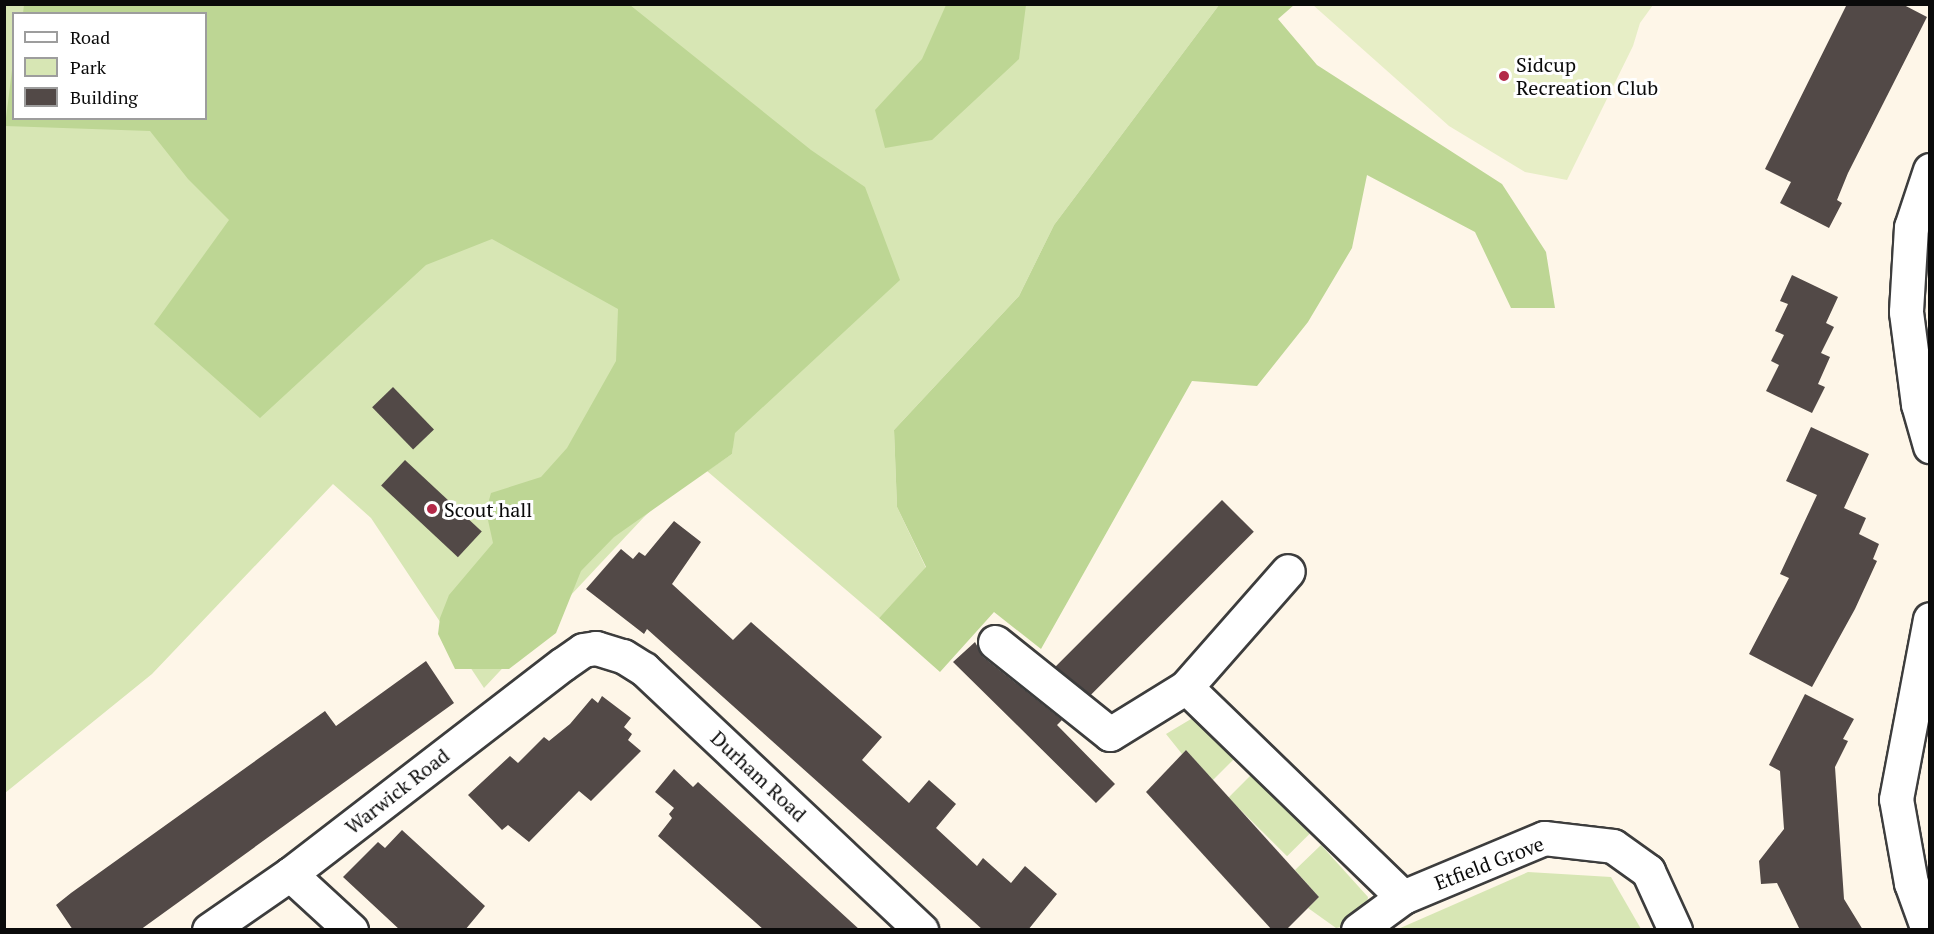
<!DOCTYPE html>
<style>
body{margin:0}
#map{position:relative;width:1934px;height:934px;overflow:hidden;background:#fef6e8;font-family:"PT Serif",serif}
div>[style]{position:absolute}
.green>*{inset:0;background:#d7e6b4;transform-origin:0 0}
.forest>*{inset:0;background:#bdd694}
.pitch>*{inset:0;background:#e7eec6}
.building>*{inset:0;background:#524947;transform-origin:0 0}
.roads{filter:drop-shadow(2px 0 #3d3d3d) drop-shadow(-2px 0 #3d3d3d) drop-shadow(0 2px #3d3d3d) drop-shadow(0 -2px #3d3d3d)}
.minor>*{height:33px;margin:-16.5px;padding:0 16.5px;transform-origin:16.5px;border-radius:16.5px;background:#fff}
.dots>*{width:16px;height:16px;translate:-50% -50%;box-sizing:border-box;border:3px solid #fff;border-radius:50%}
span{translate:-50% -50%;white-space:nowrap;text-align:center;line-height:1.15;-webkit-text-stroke:6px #fff;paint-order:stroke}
.poi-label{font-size:20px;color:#0a0a0a}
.left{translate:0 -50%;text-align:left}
.street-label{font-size:20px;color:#0a0a0a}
.frame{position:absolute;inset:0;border:6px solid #0a0a0a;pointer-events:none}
.legend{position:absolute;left:12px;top:12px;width:195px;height:108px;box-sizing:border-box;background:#fff;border:2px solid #9d9d9d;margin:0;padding:8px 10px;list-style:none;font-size:18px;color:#0a0a0a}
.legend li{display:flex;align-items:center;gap:12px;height:30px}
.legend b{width:30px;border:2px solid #9d9d9d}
</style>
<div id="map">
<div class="green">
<i style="clip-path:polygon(evenodd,4px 5px,1219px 5px,1054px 225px,1019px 296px,894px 430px,897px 507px,926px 568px,879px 618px,707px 471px,732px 454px,734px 433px,644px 517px,484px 688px,371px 518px,333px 484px,152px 674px,5px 793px,4px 5px,14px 14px,206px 14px,206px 118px,14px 118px,14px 14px)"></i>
<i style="clip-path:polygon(1196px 716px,1236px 757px,1213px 780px,1186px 750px,1182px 754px,1166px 734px)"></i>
<i style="left:1251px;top:775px;width:83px;height:32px;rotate:45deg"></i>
<i style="clip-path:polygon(1321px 845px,1368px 897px,1366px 909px,1351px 925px,1336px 928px,1308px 908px,1319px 897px,1295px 870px)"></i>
<i style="clip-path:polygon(1528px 872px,1611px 877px,1641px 929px,1398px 929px)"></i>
</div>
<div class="forest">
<i style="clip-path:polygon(24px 5px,630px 5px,811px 150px,865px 187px,900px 280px,735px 433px,732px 454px,614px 537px,581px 571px,556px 633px,509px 669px,455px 669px,438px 634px,440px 618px,449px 595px,493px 543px,486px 511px,491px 493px,541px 477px,567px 448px,616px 361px,618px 309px,492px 239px,426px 265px,260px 418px,154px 324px,229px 220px,188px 179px,150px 131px,5px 126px,13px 62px,14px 118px,206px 118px,206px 14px,23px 13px)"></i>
<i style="clip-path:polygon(946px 5px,1026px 5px,1019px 59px,932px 140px,885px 148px,875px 110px,922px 59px)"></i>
<i style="clip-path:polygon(1219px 5px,1294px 5px,1278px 19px,1317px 65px,1502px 184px,1546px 252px,1555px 308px,1511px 308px,1475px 232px,1367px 175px,1352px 248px,1308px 322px,1257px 386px,1192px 381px,1041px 649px,994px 612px,940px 672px,879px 618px,926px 567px,897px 507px,894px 430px,1019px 296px,1054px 225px)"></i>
</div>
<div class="pitch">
<i style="clip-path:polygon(1313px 5px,1653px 5px,1640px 23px,1633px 46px,1567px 180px,1525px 172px,1449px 126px)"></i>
</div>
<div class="building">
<i style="clip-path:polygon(1847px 4px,1902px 4px,1927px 17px,1848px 173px,1837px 200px,1842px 203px,1829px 228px,1780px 203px,1791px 182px,1765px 169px)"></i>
<i style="clip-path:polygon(1792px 275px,1838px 297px,1826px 323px,1834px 327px,1821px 353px,1830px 357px,1818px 384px,1825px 387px,1812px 413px,1766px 391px,1779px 365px,1771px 361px,1784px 335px,1775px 331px,1788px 304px,1780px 301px)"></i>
<i style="left:393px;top:387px;width:59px;height:29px;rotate:46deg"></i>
<i style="clip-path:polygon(1811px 427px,1869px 454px,1844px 508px,1866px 518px,1859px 534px,1879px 544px,1873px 559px,1877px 561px,1855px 609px,1812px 687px,1749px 654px,1789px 578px,1780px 574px,1817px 495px,1786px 481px)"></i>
<i style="left:405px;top:460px;width:105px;height:35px;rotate:43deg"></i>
<i style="left:1222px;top:500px;width:45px;height:236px;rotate:45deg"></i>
<i style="clip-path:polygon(674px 521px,701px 542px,672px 584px,733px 640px,751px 622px,882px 737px,862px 760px,909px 803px,929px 780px,956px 804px,936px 828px,977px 866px,983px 858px,1011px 883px,1025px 866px,1057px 894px,1028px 930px,983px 930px,647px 629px,644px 634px,586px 589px,621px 549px,633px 559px,639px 552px,645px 556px)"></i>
<i style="clip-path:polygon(975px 642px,983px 657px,1062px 720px,1057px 725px,1115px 784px,1096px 803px,953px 662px)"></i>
<i style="clip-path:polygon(426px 661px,454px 703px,140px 930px,73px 930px,56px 905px,71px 893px,325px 711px,336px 726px)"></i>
<i style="clip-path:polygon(1805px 694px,1854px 719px,1843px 739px,1848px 741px,1835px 767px,1844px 899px,1863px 930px,1800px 930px,1777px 883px,1761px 884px,1759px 861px,1784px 829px,1780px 771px,1769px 765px)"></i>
<i style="clip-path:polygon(602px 696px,631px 718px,624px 727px,632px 734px,628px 740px,641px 751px,591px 801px,579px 791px,529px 842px,508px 825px,502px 830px,468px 795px,510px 756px,518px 763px,544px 737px,549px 741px,570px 724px,592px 698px,598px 703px)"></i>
<i style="clip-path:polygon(1186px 750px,1319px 897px,1286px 930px,1272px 930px,1146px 792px)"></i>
<i style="clip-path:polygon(674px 769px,693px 787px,698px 782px,860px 930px,764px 930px,658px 836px,672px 818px,669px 814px,674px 808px,655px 792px)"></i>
<i style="clip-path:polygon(402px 830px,485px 906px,465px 930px,400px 930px,343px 877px,378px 842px,385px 848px)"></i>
</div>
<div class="roads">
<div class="minor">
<i style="left:1930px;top:170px;width:60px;rotate:108.4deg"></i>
<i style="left:1911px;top:227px;width:85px;rotate:93.4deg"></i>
<i style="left:1906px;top:312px;width:93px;rotate:82.6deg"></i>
<i style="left:1918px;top:404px;width:44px;rotate:74.1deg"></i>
<i style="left:995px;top:642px;width:147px;rotate:38.7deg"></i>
<i style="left:1110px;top:734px;width:89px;rotate:-31.7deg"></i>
<i style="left:1186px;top:687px;width:154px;rotate:-48.7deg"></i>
<i style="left:1186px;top:687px;width:302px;rotate:44.1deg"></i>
<i style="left:290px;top:874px;width:83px;rotate:42.6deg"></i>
<i style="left:209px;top:930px;width:98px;rotate:-34.7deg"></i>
<i style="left:290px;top:874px;width:344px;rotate:-37.6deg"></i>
<i style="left:563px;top:664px;width:24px;rotate:-35deg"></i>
<i style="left:583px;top:650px;width:13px;rotate:-9deg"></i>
<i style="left:596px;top:648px;width:28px;rotate:17deg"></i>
<i style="left:623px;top:656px;width:25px;rotate:32deg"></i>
<i style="left:644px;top:669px;width:381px;rotate:43.3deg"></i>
<i style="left:1358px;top:930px;width:56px;rotate:-36.3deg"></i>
<i style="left:1403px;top:897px;width:153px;rotate:-22.7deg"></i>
<i style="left:1544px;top:838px;width:69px;rotate:6.6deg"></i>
<i style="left:1613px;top:846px;width:43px;rotate:35.5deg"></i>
<i style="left:1648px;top:871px;width:65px;rotate:65.4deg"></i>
<i style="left:1928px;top:930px;width:50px;rotate:-109.9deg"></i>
<i style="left:1911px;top:883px;width:85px;rotate:-100.1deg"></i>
<i style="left:1896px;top:799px;width:183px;rotate:-79.3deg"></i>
</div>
</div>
<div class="dots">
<i style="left:1504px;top:76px;background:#b32948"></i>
<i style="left:432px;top:509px;background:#b32948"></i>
</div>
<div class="poi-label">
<span class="left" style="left:1516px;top:76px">Sidcup<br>Recreation Club</span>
<span class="left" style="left:444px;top:509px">Scout hall</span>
</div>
<div class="street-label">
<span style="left:759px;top:776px;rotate:43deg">Durham Road</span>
<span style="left:397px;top:791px;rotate:-38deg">Warwick Road</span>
<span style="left:1489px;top:863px;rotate:-21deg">Etfield Grove</span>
</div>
<div class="frame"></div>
<ul class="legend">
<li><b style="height:8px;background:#fff"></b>Road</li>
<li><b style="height:16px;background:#d7e6b4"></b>Park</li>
<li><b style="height:16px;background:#524947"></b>Building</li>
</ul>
</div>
